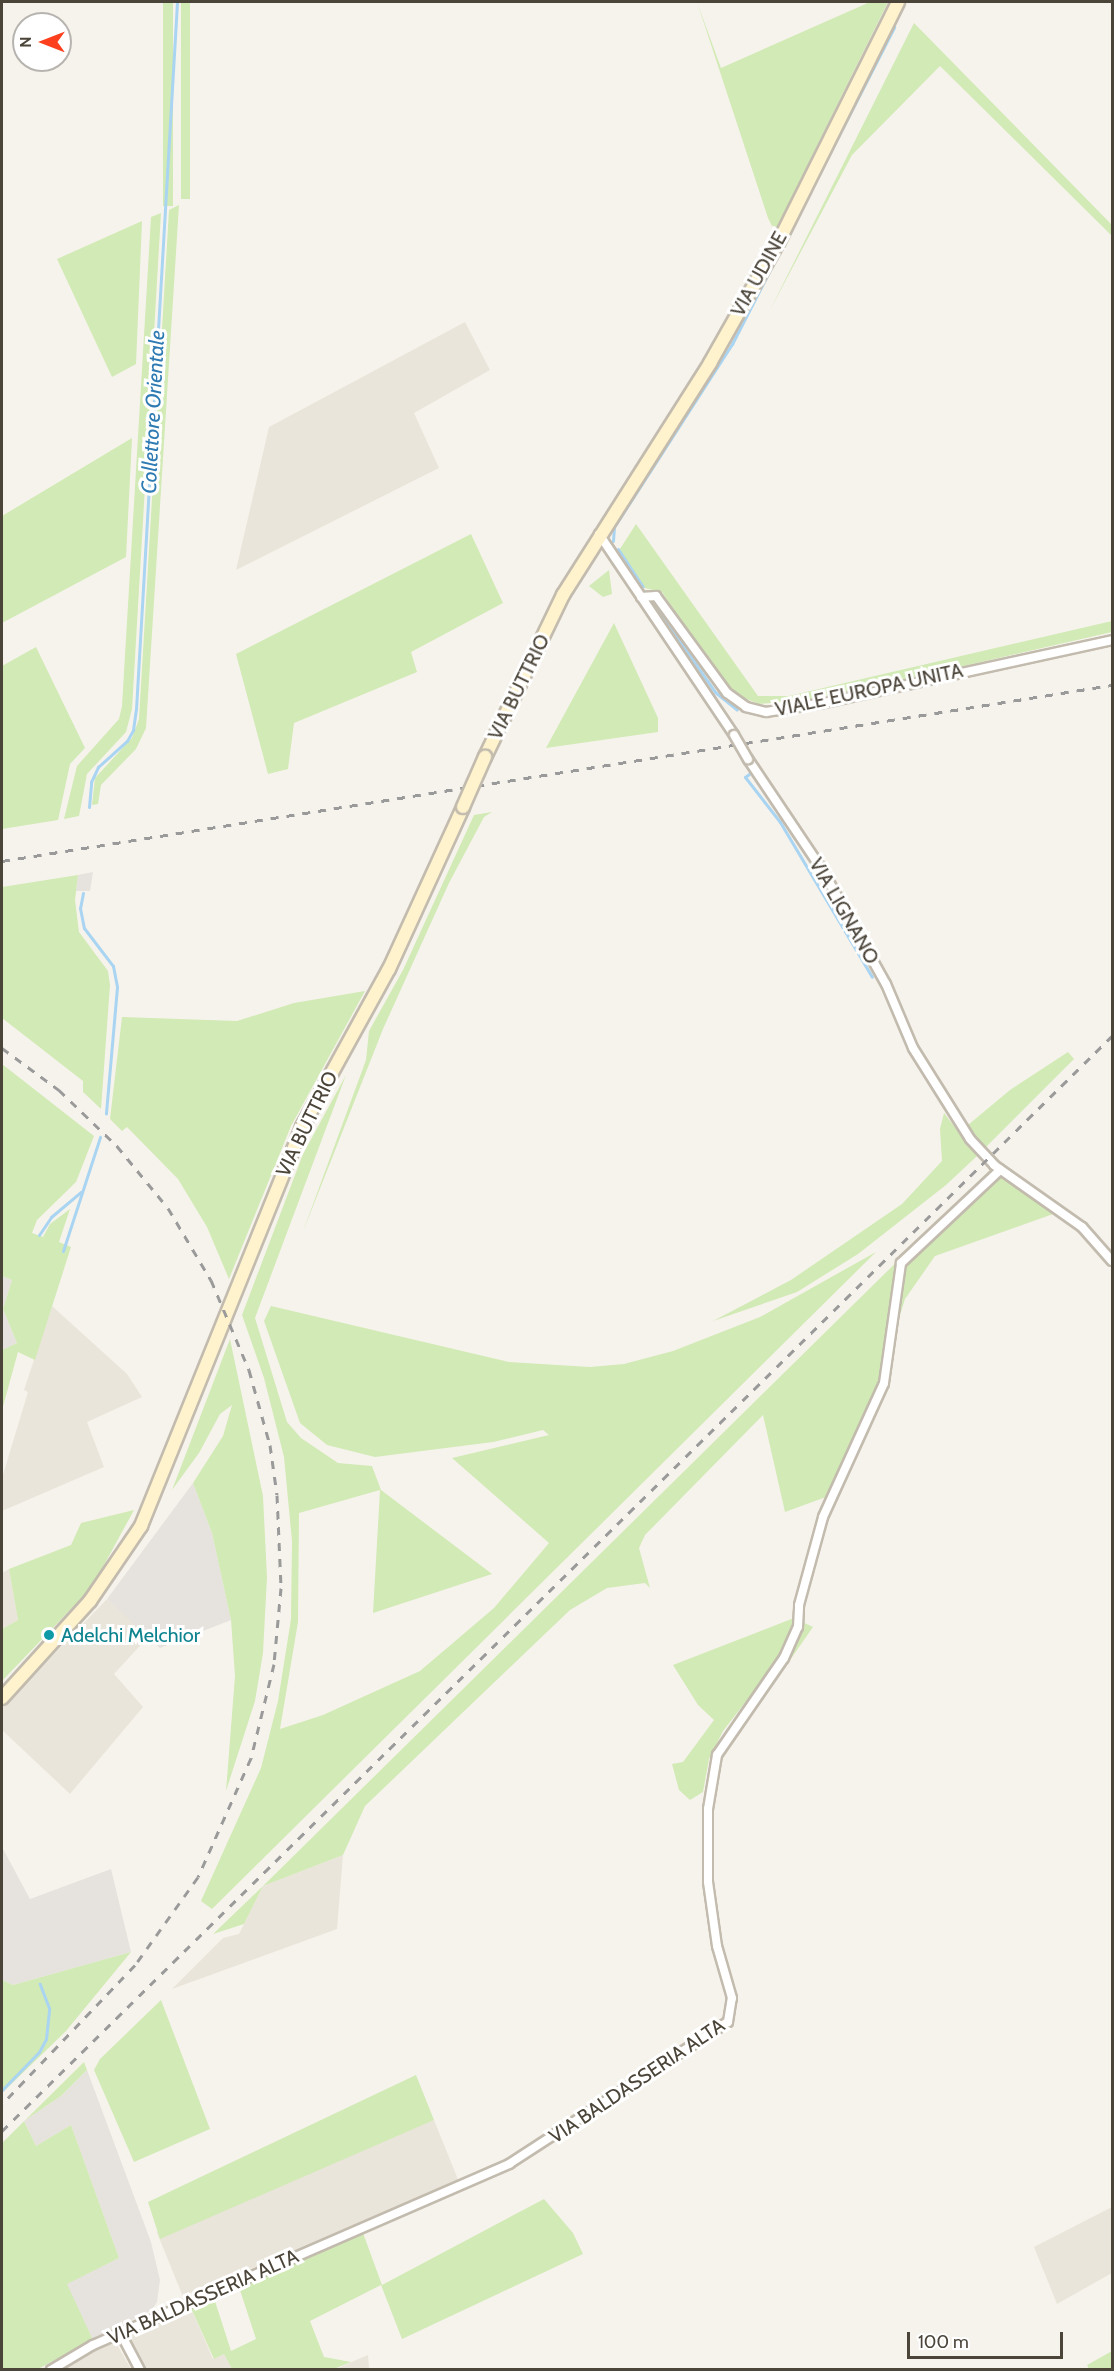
<!DOCTYPE html>
<style>
body{margin:0}
#map{position:relative;width:1114px;height:2371px;overflow:hidden;background:#f6f3ec;font-family:Cabin,sans-serif}
div>[style]{position:absolute}
.residential>*{inset:0;background:#eae5da;transform-origin:0 0}
.industrial>*{inset:0;background:#e6e2dd}
.green>*{inset:0;background:#d2eab5;transform-origin:0 0}
.stream>*{height:3px;margin:-1.5px;padding:0 1.5px;transform-origin:1.5px;border-radius:1.5px;background:#a9d4f2}
.roads{filter:drop-shadow(2px 0 #c2bbae) drop-shadow(-2px 0 #c2bbae) drop-shadow(0 2px #c2bbae) drop-shadow(0 -2px #c2bbae)}
.street>*{height:8px;margin:-4px;padding:0 4px;transform-origin:4px;border-radius:4px;background:#fff}
.secondary>*{height:12px;margin:-6px;padding:0 6px;transform-origin:6px;border-radius:6px;background:#fff3cd}
.rail>*{height:3px;margin-top:-1.5px;transform-origin:0;background:repeating-linear-gradient(90deg,#9a9a9a 0 8px,transparent 0 16px)}
.bridges{filter:drop-shadow(2px 0 #c2bbae) drop-shadow(-2px 0 #c2bbae) drop-shadow(0 2px #c2bbae) drop-shadow(0 -2px #c2bbae)}
.street-bridge>*{height:8px;margin:-4px;padding:0 4px;transform-origin:4px;border-radius:4px;background:#fff}
.secondary-bridge>*{height:12px;margin:-6px;padding:0 6px;transform-origin:6px;border-radius:6px;background:#fff3cd}
.dots>*{width:16px;height:16px;translate:-50% -50%;box-sizing:border-box;border:3px solid #fff;border-radius:50%}
span{translate:-50% -50%;white-space:nowrap;text-align:center;line-height:1.15;-webkit-text-stroke:6px #fff;paint-order:stroke}
.street-label{font-size:20px;color:#4b4439}
.culture-label{font-size:20px;color:#0d838f}
.left{translate:0 -50%;text-align:left}
.water-label{font-size:21px;color:#2e7ab2;font-style:italic}
.frame{position:absolute;inset:0;border:3px solid #4b4439;pointer-events:none}
.north{position:absolute;left:12px;top:12px;width:60px;height:60px;box-sizing:border-box;background:#fff;border:2px solid #b7b4b0;border-radius:50%;rotate:270deg;font-size:16px;font-weight:700;line-height:24px;text-align:center;color:#4b4439}
.north::after{content:'';display:block;margin:auto;width:21px;height:27px;background:#fc3f1d;clip-path:polygon(50% 0,100% 100%,50% 72%,0 100%)}
.scale{position:absolute;left:907px;top:2332px;width:156px;height:27px;box-sizing:border-box;border:3px solid #4b4439;border-top:0;padding-left:8px;font-size:18px;line-height:21px;white-space:nowrap;color:#4b4439;-webkit-text-stroke:4px #fff;paint-order:stroke}
</style>
<div id="map">
<div class="residential">
<i style="clip-path:polygon(465px 322px,490px 370px,414px 413px,439px 468px,236px 570px,269px 427px)"></i>
<i style="clip-path:polygon(52px 1306px,127px 1374px,142px 1397px,87px 1422px,104px 1467px,2px 1511px,2px 1478px,28px 1392px,24px 1390px)"></i>
<i style="clip-path:polygon(9px 1569px,18px 1620px,2px 1629px,2px 1573px)"></i>
<i style="clip-path:polygon(107px 1599px,149px 1636px,114px 1674px,143px 1707px,70px 1794px,2px 1730px,2px 1708px)"></i>
<i style="clip-path:polygon(343px 1855px,337px 1929px,172px 1989px,223px 1938px,239px 1934px,263px 1886px)"></i>
<i style="left:434px;top:2120px;width:69px;height:299px;rotate:68deg"></i>
<i style="clip-path:polygon(1112px 2207px,1112px 2273px,1057px 2304px,1034px 2247px)"></i>
<i style="clip-path:polygon(191px 2308px,213px 2359px,224px 2354px,232px 2369px,147px 2369px,128px 2334px)"></i>
<i style="clip-path:polygon(116px 2343px,131px 2369px,59px 2370px,97px 2348px)"></i>
<i style="clip-path:polygon(368px 2355px,369px 2369px,334px 2370px,356px 2360px)"></i>
</div>
<div class="industrial">
<i style="clip-path:polygon(93px 872px,90px 891px,76px 891px,78px 875px)"></i>
<i style="clip-path:polygon(2px 1276px,12px 1280px,3px 1309px,17px 1343px,2px 1350px)"></i>
<i style="clip-path:polygon(193px 1483px,212px 1533px,231px 1620px,160px 1648px,107px 1599px)"></i>
<i style="clip-path:polygon(2px 1847px,30px 1899px,111px 1869px,131px 1952px,13px 1985px,2px 1980px)"></i>
<i style="clip-path:polygon(87px 2070px,151px 2242px,160px 2280px,157px 2302px,152px 2310px,93px 2340px,66px 2284px,119px 2258px,71px 2125px,36px 2146px,24px 2121px,61px 2096px)"></i>
</div>
<div class="green">
<i style="left:163px;top:2px;width:10px;height:204px"></i>
<i style="left:181px;top:2px;width:9px;height:197px"></i>
<i style="clip-path:polygon(697px 2px,721px 68px,870px 2px,888px 2px,777px 227px,772px 226px,768px 218px)"></i>
<i style="clip-path:polygon(914px 23px,1112px 225px,1112px 236px,940px 66px,852px 155px,769px 312px)"></i>
<i style="clip-path:polygon(179px 205px,146px 728px,136px 749px,101px 785px,98px 804px,92px 805px,95px 778px,132px 738px,139px 719px,169px 210px)"></i>
<i style="clip-path:polygon(161px 213px,132px 709px,126px 732px,87px 774px,79px 816px,64px 819px,77px 766px,119px 719px,122px 706px,151px 217px)"></i>
<i style="clip-path:polygon(142px 221px,136px 364px,112px 377px,57px 259px)"></i>
<i style="clip-path:polygon(132px 438px,126px 557px,2px 623px,2px 516px)"></i>
<i style="clip-path:polygon(636px 524px,758px 696px,789px 696px,1112px 621px,1112px 632px,825px 698px,759px 704px,739px 696px,721px 681px,662px 592px,640px 587px,618px 552px)"></i>
<i style="clip-path:polygon(471px 534px,503px 603px,411px 652px,417px 672px,294px 723px,288px 769px,268px 774px,236px 654px)"></i>
<i style="clip-path:polygon(609px 570px,612px 594px,603px 597px,589px 586px)"></i>
<i style="clip-path:polygon(614px 623px,658px 718px,658px 732px,546px 748px)"></i>
<i style="clip-path:polygon(36px 647px,85px 748px,70px 764px,58px 820px,2px 829px,2px 666px)"></i>
<i style="clip-path:polygon(492px 812px,484px 817px,449px 883px,383px 1029px,302px 1234px,366px 1060px,369px 1031px,403px 970px,474px 815px)"></i>
<i style="clip-path:polygon(78px 875px,75px 900px,79px 932px,108px 971px,110px 985px,101px 1109px,83px 1092px,83px 1081px,2px 1018px,2px 887px)"></i>
<i style="clip-path:polygon(365px 991px,291px 1126px,229px 1279px,207px 1227px,178px 1179px,127px 1127px,122px 1131px,110px 1119px,122px 1017px,237px 1021px,294px 1003px)"></i>
<i style="clip-path:polygon(1068px 1052px,1074px 1059px,985px 1148px,968px 1125px,1010px 1090px)"></i>
<i style="clip-path:polygon(2px 1064px,94px 1136px,76px 1182px,37px 1220px,32px 1233px,43px 1237px,50px 1224px,70px 1209px,59px 1242px,71px 1247px,35px 1360px,18px 1352px,2px 1410px,2px 1350px,17px 1343px,3px 1309px,12px 1280px,2px 1276px)"></i>
<i style="clip-path:polygon(346px 1075px,255px 1318px,287px 1422px,301px 1438px,338px 1463px,372px 1466px,381px 1490px,492px 1574px,373px 1613px,380px 1490px,299px 1513px,298px 1622px,280px 1729px,323px 1715px,420px 1671px,494px 1608px,549px 1543px,452px 1458px,549px 1435px,543px 1430px,493px 1442px,375px 1457px,327px 1445px,300px 1423px,264px 1321px,271px 1306px,509px 1362px,590px 1367px,624px 1364px,673px 1351px,760px 1317px,876px 1252px,212px 1909px,201px 1901px,261px 1768px,278px 1701px,291px 1619px,292px 1541px,284px 1457px,264px 1378px,242px 1315px,303px 1154px)"></i>
<i style="clip-path:polygon(944px 1113px,977px 1156px,946px 1185px,858px 1254px,797px 1292px,713px 1321px,791px 1280px,902px 1204px,942px 1161px,940px 1129px)"></i>
<i style="clip-path:polygon(990px 1170px,1056px 1213px,935px 1256px,905px 1299px,874px 1398px,826px 1497px,785px 1512px,763px 1415px,645px 1535px,639px 1548px,650px 1588px,645px 1583px,607px 1588px,570px 1610px,365px 1806px,343px 1855px,263px 1886px,244px 1924px,213px 1934px,263px 1886px)"></i>
<i style="clip-path:polygon(230px 1339px,263px 1496px,267px 1577px,263px 1653px,255px 1701px,226px 1791px,235px 1676px,231px 1620px,212px 1533px,193px 1483px,223px 1436px,232px 1405px,220px 1414px,199px 1453px,172px 1490px)"></i>
<i style="clip-path:polygon(134px 1510px,92px 1587px,2px 1681px,2px 1629px,18px 1620px,9px 1569px,71px 1545px,81px 1523px)"></i>
<i style="clip-path:polygon(794px 1618px,813px 1627px,788px 1663px,781px 1656px,723px 1731px,709px 1759px,703px 1792px,690px 1800px,679px 1790px,672px 1764px,683px 1762px,714px 1720px,698px 1705px,673px 1665px)"></i>
<i style="clip-path:polygon(131px 1952px,66px 2031px,2px 2093px,2px 1980px,13px 1985px)"></i>
<i style="clip-path:polygon(161px 2000px,210px 2129px,134px 2162px,94px 2070px,100px 2059px)"></i>
<i style="clip-path:polygon(84px 2062px,87px 2070px,61px 2096px,24px 2121px,36px 2146px,71px 2125px,119px 2258px,67px 2284px,93px 2340px,38px 2369px,2px 2369px,2px 2143px)"></i>
<i style="clip-path:polygon(416px 2075px,434px 2120px,160px 2239px,148px 2202px)"></i>
<i style="clip-path:polygon(544px 2199px,573px 2233px,583px 2254px,402px 2339px,381px 2285px,310px 2321px,324px 2357px,351px 2362px,334px 2369px,232px 2369px,224px 2354px,214px 2359px,191px 2308px,214px 2298px,231px 2351px,256px 2339px,239px 2287px,363px 2233px,382px 2285px)"></i>
<i style="clip-path:polygon(1112px 2351px,1112px 2369px,1089px 2369px,1087px 2365px)"></i>
</div>
<div class="stream">
<i style="left:613px;top:541px;width:14px;rotate:-86deg"></i>
<i style="left:614px;top:527px;width:218px;rotate:-57.2deg"></i>
<i style="left:732px;top:344px;width:356px;rotate:-62.9deg"></i>
<i style="left:618px;top:549px;width:45px;rotate:56.7deg"></i>
<i style="left:653px;top:603px;width:108px;rotate:55.1deg"></i>
<i style="left:715px;top:692px;width:28px;rotate:39deg"></i>
<i style="left:749px;top:774px;width:5px;rotate:143deg"></i>
<i style="left:745px;top:777px;width:57px;rotate:52.1deg"></i>
<i style="left:780px;top:822px;width:180px;rotate:59.3deg"></i>
<i style="left:89px;top:807px;width:25px;rotate:-85deg"></i>
<i style="left:91px;top:782px;width:17px;rotate:-65deg"></i>
<i style="left:98px;top:767px;width:39px;rotate:-42deg"></i>
<i style="left:127px;top:741px;width:13px;rotate:-61deg"></i>
<i style="left:133px;top:730px;width:21px;rotate:-82deg"></i>
<i style="left:136px;top:709px;width:708px;rotate:-86.68deg"></i>
<i style="left:83px;top:893px;width:15px;rotate:101deg"></i>
<i style="left:80px;top:908px;width:20px;rotate:79deg"></i>
<i style="left:84px;top:928px;width:48px;rotate:52.7deg"></i>
<i style="left:113px;top:966px;width:21px;rotate:79deg"></i>
<i style="left:117px;top:987px;width:127px;rotate:95deg"></i>
<i style="left:39px;top:1235px;width:22px;rotate:-56deg"></i>
<i style="left:51px;top:1217px;width:39px;rotate:-40deg"></i>
<i style="left:63px;top:1251px;width:120px;rotate:-72deg"></i>
<i style="left:2px;top:2090px;width:53px;rotate:-45.8deg"></i>
<i style="left:39px;top:2052px;width:15px;rotate:-62deg"></i>
<i style="left:46px;top:2039px;width:31px;rotate:-84deg"></i>
<i style="left:49px;top:2008px;width:26px;rotate:-111deg"></i>
</div>
<div class="roads">
<div class="street">
<i style="left:599px;top:534px;width:242px;rotate:56.1deg"></i>
<i style="left:641px;top:597px;width:15px;rotate:-4deg"></i>
<i style="left:656px;top:596px;width:120px;rotate:53.8deg"></i>
<i style="left:727px;top:693px;width:24px;rotate:36deg"></i>
<i style="left:746px;top:707px;width:21px;rotate:14deg"></i>
<i style="left:766px;top:712px;width:59px;rotate:-8.8deg"></i>
<i style="left:824px;top:703px;width:295px;rotate:-12.3deg"></i>
<i style="left:748px;top:759px;width:135px;rotate:56.2deg"></i>
<i style="left:823px;top:871px;width:129px;rotate:60.9deg"></i>
<i style="left:886px;top:984px;width:69px;rotate:67.1deg"></i>
<i style="left:913px;top:1048px;width:107px;rotate:57.9deg"></i>
<i style="left:970px;top:1139px;width:35px;rotate:47deg"></i>
<i style="left:994px;top:1165px;width:108px;rotate:35.2deg"></i>
<i style="left:1082px;top:1227px;width:45px;rotate:48.6deg"></i>
<i style="left:121px;top:2334px;width:41px;rotate:62.2deg"></i>
<i style="left:51px;top:2370px;width:49px;rotate:-30.8deg"></i>
<i style="left:93px;top:2345px;width:454px;rotate:-23.5deg"></i>
<i style="left:509px;top:2164px;width:261px;rotate:-33deg"></i>
<i style="left:728px;top:2022px;width:24px;rotate:-81deg"></i>
<i style="left:732px;top:1998px;width:54px;rotate:-106.1deg"></i>
<i style="left:717px;top:1946px;width:65px;rotate:-98deg"></i>
<i style="left:708px;top:1882px;width:73px;rotate:-90deg"></i>
<i style="left:708px;top:1809px;width:55px;rotate:-80.5deg"></i>
<i style="left:717px;top:1755px;width:118px;rotate:-55.4deg"></i>
<i style="left:784px;top:1658px;width:34px;rotate:-66deg"></i>
<i style="left:798px;top:1627px;width:22px;rotate:-87deg"></i>
<i style="left:799px;top:1605px;width:91px;rotate:-74.7deg"></i>
<i style="left:823px;top:1517px;width:147px;rotate:-65.5deg"></i>
<i style="left:884px;top:1383px;width:121px;rotate:-81.9deg"></i>
<i style="left:901px;top:1263px;width:136px;rotate:-43.2deg"></i>
</div>
<div class="secondary">
<i style="left:485px;top:757px;width:180px;rotate:-64.3deg"></i>
<i style="left:563px;top:595px;width:275px;rotate:-57.6deg"></i>
<i style="left:710px;top:363px;width:138px;rotate:-60.5deg"></i>
<i style="left:778px;top:243px;width:269px;rotate:-63.5deg"></i>
<i style="left:2px;top:1698px;width:131px;rotate:-47.8deg"></i>
<i style="left:90px;top:1601px;width:91px;rotate:-55.8deg"></i>
<i style="left:141px;top:1526px;width:430px;rotate:-68deg"></i>
<i style="left:302px;top:1127px;width:180px;rotate:-61.2deg"></i>
<i style="left:389px;top:969px;width:178px;rotate:-65.4deg"></i>
</div>
</div>
<div class="rail">
<i style="left:2px;top:861px;width:1124px;rotate:-9.01deg"></i>
<i style="left:2px;top:1048px;width:71px;rotate:36.4deg"></i>
<i style="left:59px;top:1090px;width:81px;rotate:44deg"></i>
<i style="left:117px;top:1146px;width:80px;rotate:50.6deg"></i>
<i style="left:168px;top:1208px;width:84px;rotate:59.2deg"></i>
<i style="left:211px;top:1280px;width:98px;rotate:67.1deg"></i>
<i style="left:249px;top:1370px;width:78px;rotate:74.4deg"></i>
<i style="left:270px;top:1445px;width:50px;rotate:82deg"></i>
<i style="left:277px;top:1495px;width:93px;rotate:87.5deg"></i>
<i style="left:281px;top:1588px;width:76px;rotate:95.3deg"></i>
<i style="left:274px;top:1664px;width:97px;rotate:103.7deg"></i>
<i style="left:251px;top:1758px;width:130px;rotate:114deg"></i>
<i style="left:198px;top:1877px;width:108px;rotate:125.6deg"></i>
<i style="left:135px;top:1965px;width:192px;rotate:133.7deg"></i>
<i style="left:2px;top:2131px;width:1559px;rotate:-44.61deg"></i>
</div>
<div class="bridges">
<div class="street-bridge">
<i style="left:734px;top:735px;width:28px;rotate:60deg"></i>
</div>
<div class="secondary-bridge">
<i style="left:463px;top:807px;width:55px;rotate:-66.3deg"></i>
</div>
</div>
<div class="dots">
<i style="left:49px;top:1635px;background:#0f9aa8"></i>
</div>
<div class="street-label">
<span style="left:759px;top:274px;rotate:-61deg">VIA UDINE</span>
<span style="left:519px;top:687px;rotate:-64deg">VIA BUTTRIO</span>
<span style="left:869px;top:690px;rotate:-12deg">VIALE EUROPA UNITA</span>
<span style="left:844px;top:911px;rotate:60deg">VIA LIGNANO</span>
<span style="left:307px;top:1124px;rotate:-64deg">VIA BUTTRIO</span>
<span style="left:637px;top:2081px;rotate:-34deg">VIA BALDASSERIA ALTA</span>
<span style="left:203px;top:2297px;rotate:-24deg">VIA BALDASSERIA ALTA</span>
</div>
<div class="culture-label">
<span class="left" style="left:61px;top:1635px">Adelchi Melchior</span>
</div>
<div class="water-label">
<span style="left:153px;top:412px;rotate:-87deg">Collettore Orientale</span>
</div>
<div class="frame"></div>
<div class="north">N</div>
<div class="scale">100 m</div>
</div>
